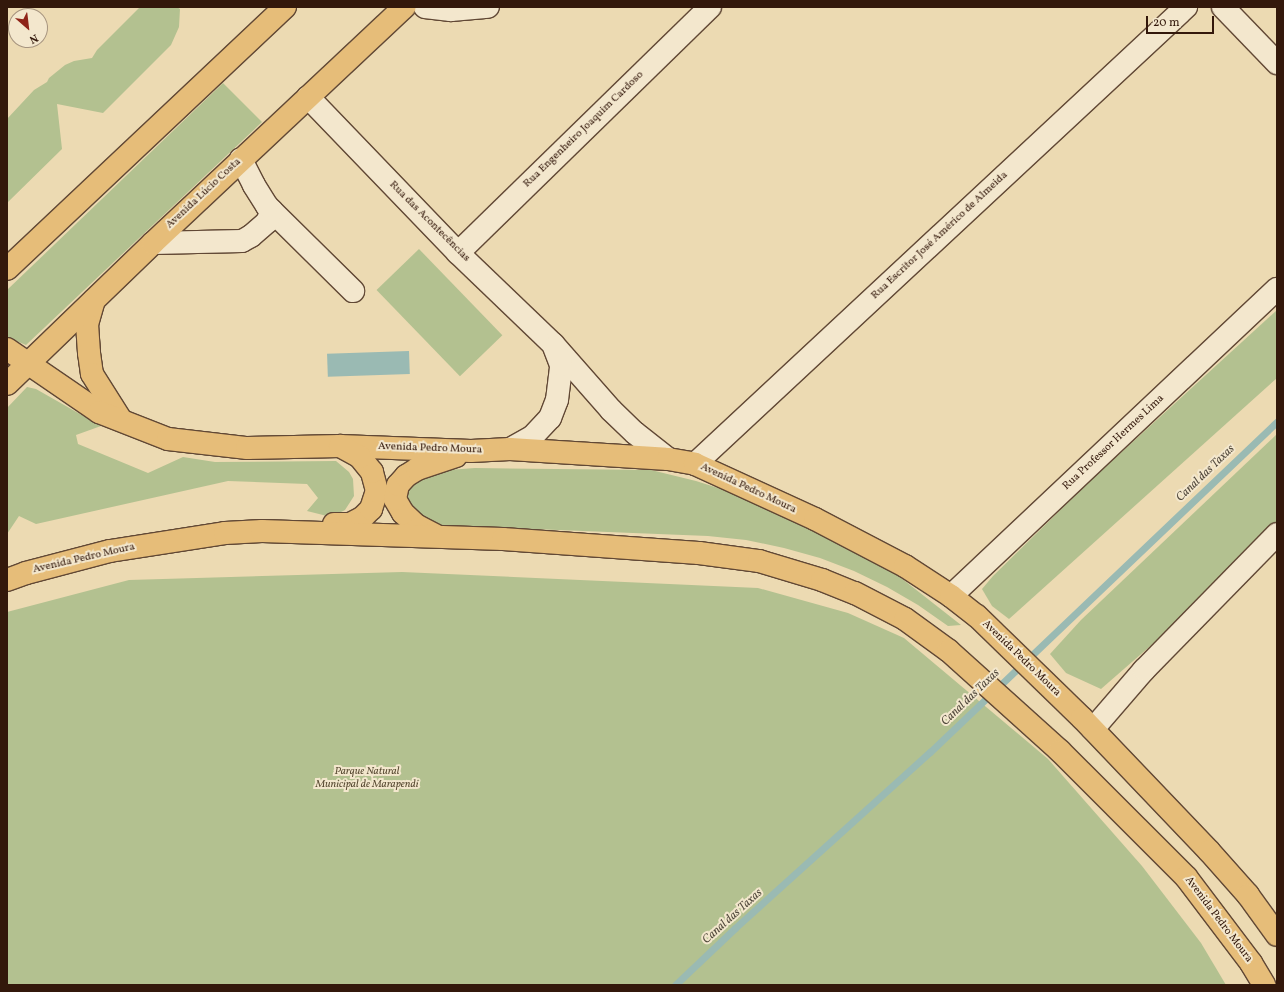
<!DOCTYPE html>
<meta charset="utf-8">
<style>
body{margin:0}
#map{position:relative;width:1284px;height:992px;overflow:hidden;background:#ecdab2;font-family:Vollkorn,serif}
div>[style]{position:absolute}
.green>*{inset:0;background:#b3c190;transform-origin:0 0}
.water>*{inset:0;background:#9abab3;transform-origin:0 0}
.stream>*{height:7px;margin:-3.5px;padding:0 3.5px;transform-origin:3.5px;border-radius:3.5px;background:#9abab3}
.roads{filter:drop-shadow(1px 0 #614835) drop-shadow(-1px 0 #614835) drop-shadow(0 1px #614835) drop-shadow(0 -1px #614835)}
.minor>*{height:22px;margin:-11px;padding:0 11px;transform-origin:11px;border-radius:11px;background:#f3e7cd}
.major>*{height:22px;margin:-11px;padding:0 11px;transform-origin:11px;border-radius:11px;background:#e6bd79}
span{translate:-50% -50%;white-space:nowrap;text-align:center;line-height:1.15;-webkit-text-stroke:4px #f3e7cd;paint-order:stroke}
.street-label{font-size:11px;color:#33180b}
.park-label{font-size:11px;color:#594b33;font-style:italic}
.water-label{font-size:12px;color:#52493d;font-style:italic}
.frame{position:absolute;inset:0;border:8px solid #33180b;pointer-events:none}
.north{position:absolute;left:8px;top:8px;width:40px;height:40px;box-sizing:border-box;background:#f3e7cd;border:1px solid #a6947f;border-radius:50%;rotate:152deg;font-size:11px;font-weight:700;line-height:16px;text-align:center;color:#33180b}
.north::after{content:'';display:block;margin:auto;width:14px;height:18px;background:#8f2418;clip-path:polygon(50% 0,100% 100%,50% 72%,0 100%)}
.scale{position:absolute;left:1146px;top:16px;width:68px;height:18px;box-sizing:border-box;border:2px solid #33180b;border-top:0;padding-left:5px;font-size:12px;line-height:14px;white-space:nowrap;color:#33180b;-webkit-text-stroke:3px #f3e7cd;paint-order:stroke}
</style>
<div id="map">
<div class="green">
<i style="clip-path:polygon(140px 7px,177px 7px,180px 9px,179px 27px,171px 45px,103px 113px,57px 104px,62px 149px,7px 203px,7px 119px,34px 90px,47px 82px,49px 78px,65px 65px,74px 61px,92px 58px,97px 50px)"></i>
<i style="clip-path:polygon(223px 83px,262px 122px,26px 345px,7px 337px,7px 290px)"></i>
<i style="left:419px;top:249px;width:120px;height:59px;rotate:46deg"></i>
<i style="clip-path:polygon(1277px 310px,1277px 378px,1009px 619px,992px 606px,982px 589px,993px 576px,1090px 481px)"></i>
<i style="clip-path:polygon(27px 387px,36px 389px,101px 426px,76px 435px,78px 444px,148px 473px,183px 457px,215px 462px,336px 461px,349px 472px,353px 479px,354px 496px,345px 510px,331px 517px,307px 511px,318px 498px,307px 484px,228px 481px,36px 524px,19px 516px,7px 534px,7px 408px)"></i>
<i style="clip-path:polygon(1277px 434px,1277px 525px,1195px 607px,1101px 689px,1066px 673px,1050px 654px,1081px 620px)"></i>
<i style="clip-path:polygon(475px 468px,651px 470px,696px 481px,740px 495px,783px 512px,896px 574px,961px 625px,948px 626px,918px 605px,887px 587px,854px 571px,820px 558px,784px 548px,746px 540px,708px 536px,432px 525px,422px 521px,404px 498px,407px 491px,419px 480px,448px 470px)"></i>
<i style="clip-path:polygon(402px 572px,758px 588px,848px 613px,904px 638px,1048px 759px,1142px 866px,1201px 943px,1226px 985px,7px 985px,7px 612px,129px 580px)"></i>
</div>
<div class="water">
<i style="left:409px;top:351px;width:23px;height:82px;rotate:88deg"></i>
</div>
<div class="stream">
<i style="left:675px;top:985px;width:83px;rotate:-43.5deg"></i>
<i style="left:735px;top:928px;width:263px;rotate:-42.1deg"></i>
<i style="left:930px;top:752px;width:480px;rotate:-43.6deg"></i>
</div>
<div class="roads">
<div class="minor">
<i style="left:425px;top:7px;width:26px;rotate:7deg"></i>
<i style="left:451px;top:10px;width:37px;rotate:-5deg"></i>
<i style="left:1223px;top:7px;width:78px;rotate:46deg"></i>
<i style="left:308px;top:97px;width:216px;rotate:46.1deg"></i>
<i style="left:458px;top:253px;width:132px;rotate:43.8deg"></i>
<i style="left:553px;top:344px;width:88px;rotate:48.7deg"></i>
<i style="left:611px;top:410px;width:33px;rotate:44deg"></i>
<i style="left:635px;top:433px;width:42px;rotate:38.2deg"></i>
<i style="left:272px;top:211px;width:114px;rotate:44.6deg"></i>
<i style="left:153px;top:243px;width:89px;rotate:-1.3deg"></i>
<i style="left:242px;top:241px;width:10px;rotate:-29deg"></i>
<i style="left:251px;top:236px;width:21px;rotate:-41deg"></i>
<i style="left:267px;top:222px;width:12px;rotate:-66deg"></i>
<i style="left:272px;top:211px;width:7px;rotate:-135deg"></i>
<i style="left:267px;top:206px;width:25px;rotate:-122deg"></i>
<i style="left:254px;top:185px;width:29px;rotate:-117deg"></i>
<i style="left:458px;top:253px;width:352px;rotate:-44.3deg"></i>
<i style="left:510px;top:449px;width:26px;rotate:-29deg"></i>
<i style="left:533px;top:436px;width:25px;rotate:-47deg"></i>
<i style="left:550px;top:418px;width:19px;rotate:-69deg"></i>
<i style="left:557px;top:400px;width:35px;rotate:-83deg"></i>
<i style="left:561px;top:365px;width:19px;rotate:-111deg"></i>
<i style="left:695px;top:464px;width:671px;rotate:-42.95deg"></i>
<i style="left:951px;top:596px;width:448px;rotate:-43.3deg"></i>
<i style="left:1093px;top:729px;width:78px;rotate:-49.2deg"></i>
<i style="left:1144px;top:670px;width:190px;rotate:-45.6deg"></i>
</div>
<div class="major">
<i style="left:7px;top:269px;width:382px;rotate:-43.3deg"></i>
<i style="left:94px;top:300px;width:25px;rotate:106deg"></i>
<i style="left:87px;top:324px;width:29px;rotate:86deg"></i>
<i style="left:89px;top:353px;width:21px;rotate:82deg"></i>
<i style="left:92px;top:374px;width:54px;rotate:57.8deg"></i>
<i style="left:7px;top:349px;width:112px;rotate:34.4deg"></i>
<i style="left:99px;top:412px;width:74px;rotate:21.4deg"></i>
<i style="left:168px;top:439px;width:80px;rotate:6.5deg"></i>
<i style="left:247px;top:448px;width:93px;rotate:-1.2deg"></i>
<i style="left:340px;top:446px;width:131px;rotate:2.2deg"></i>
<i style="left:471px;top:451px;width:39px;rotate:-3deg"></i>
<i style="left:510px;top:449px;width:158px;rotate:3.6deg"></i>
<i style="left:668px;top:459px;width:27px;rotate:10deg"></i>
<i style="left:695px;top:464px;width:132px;rotate:24.6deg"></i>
<i style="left:815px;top:519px;width:102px;rotate:27.6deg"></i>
<i style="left:905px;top:566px;width:55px;rotate:33.1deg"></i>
<i style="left:951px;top:596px;width:33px;rotate:38deg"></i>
<i style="left:977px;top:616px;width:146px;rotate:44.2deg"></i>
<i style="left:1082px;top:718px;width:184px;rotate:46.3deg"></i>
<i style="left:1209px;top:851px;width:59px;rotate:48.4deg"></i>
<i style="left:1248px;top:895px;width:49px;rotate:54.1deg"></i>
<i style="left:7px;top:384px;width:203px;rotate:-44deg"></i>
<i style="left:153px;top:243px;width:345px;rotate:-43.2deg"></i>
<i style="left:334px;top:524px;width:16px"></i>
<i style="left:350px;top:524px;width:13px;rotate:-27deg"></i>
<i style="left:362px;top:518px;width:13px;rotate:-45deg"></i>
<i style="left:371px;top:509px;width:19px;rotate:-72deg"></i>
<i style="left:377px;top:491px;width:20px;rotate:-105deg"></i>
<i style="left:372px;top:472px;width:19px;rotate:-129deg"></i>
<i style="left:360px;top:457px;width:23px;rotate:-151deg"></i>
<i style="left:435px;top:535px;width:20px;rotate:-153deg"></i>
<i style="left:417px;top:526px;width:19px;rotate:-137deg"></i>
<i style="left:403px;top:513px;width:16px;rotate:-120deg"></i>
<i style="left:395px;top:499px;width:14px;rotate:-78deg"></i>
<i style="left:398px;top:485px;width:12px;rotate:-48deg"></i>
<i style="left:406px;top:476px;width:13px;rotate:-32deg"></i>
<i style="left:417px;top:469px;width:41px;rotate:-18.4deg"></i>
<i style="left:7px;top:580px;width:20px;rotate:-20deg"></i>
<i style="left:26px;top:573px;width:87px;rotate:-14.7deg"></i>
<i style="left:110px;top:551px;width:116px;rotate:-8.9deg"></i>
<i style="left:225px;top:533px;width:37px;rotate:-3deg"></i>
<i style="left:262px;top:531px;width:241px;rotate:1.9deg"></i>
<i style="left:503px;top:539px;width:196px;rotate:4.1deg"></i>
<i style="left:699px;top:553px;width:61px;rotate:7.6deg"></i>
<i style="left:759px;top:561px;width:66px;rotate:16.8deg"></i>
<i style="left:822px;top:580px;width:35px;rotate:22deg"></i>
<i style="left:855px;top:593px;width:56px;rotate:27.5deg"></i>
<i style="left:905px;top:619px;width:54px;rotate:36deg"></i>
<i style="left:949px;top:651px;width:149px;rotate:42deg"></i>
<i style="left:1060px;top:751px;width:178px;rotate:45deg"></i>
<i style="left:1186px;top:877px;width:108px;rotate:52.9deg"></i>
<i style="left:1251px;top:963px;width:26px;rotate:59deg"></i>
</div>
</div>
<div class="street-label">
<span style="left:584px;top:130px;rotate:-44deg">Rua Engenheiro Joaquim Cardoso</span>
<span style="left:204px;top:194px;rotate:-43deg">Avenida Lúcio Costa</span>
<span style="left:429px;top:222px;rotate:45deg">Rua das Acontecências</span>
<span style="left:940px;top:236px;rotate:-43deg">Rua Escritor José Américo de Almeida</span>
<span style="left:1114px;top:443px;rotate:-43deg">Rua Professor Hermes Lima</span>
<span style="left:430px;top:449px;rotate:2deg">Avenida Pedro Moura</span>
<span style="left:748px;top:489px;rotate:25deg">Avenida Pedro Moura</span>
<span style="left:84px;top:559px;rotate:-13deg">Avenida Pedro Moura</span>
<span style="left:1021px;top:659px;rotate:44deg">Avenida Pedro Moura</span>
<span style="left:1218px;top:920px;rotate:53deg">Avenida Pedro Moura</span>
</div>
<div class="park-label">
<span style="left:367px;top:779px">Parque Natural<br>Municipal de Marapendi</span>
</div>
<div class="water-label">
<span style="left:1206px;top:474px;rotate:-44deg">Canal das Taxas</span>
<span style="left:971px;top:698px;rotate:-44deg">Canal das Taxas</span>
<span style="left:733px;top:917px;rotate:-42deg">Canal das Taxas</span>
</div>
<div class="frame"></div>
<div class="north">N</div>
<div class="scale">20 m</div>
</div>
